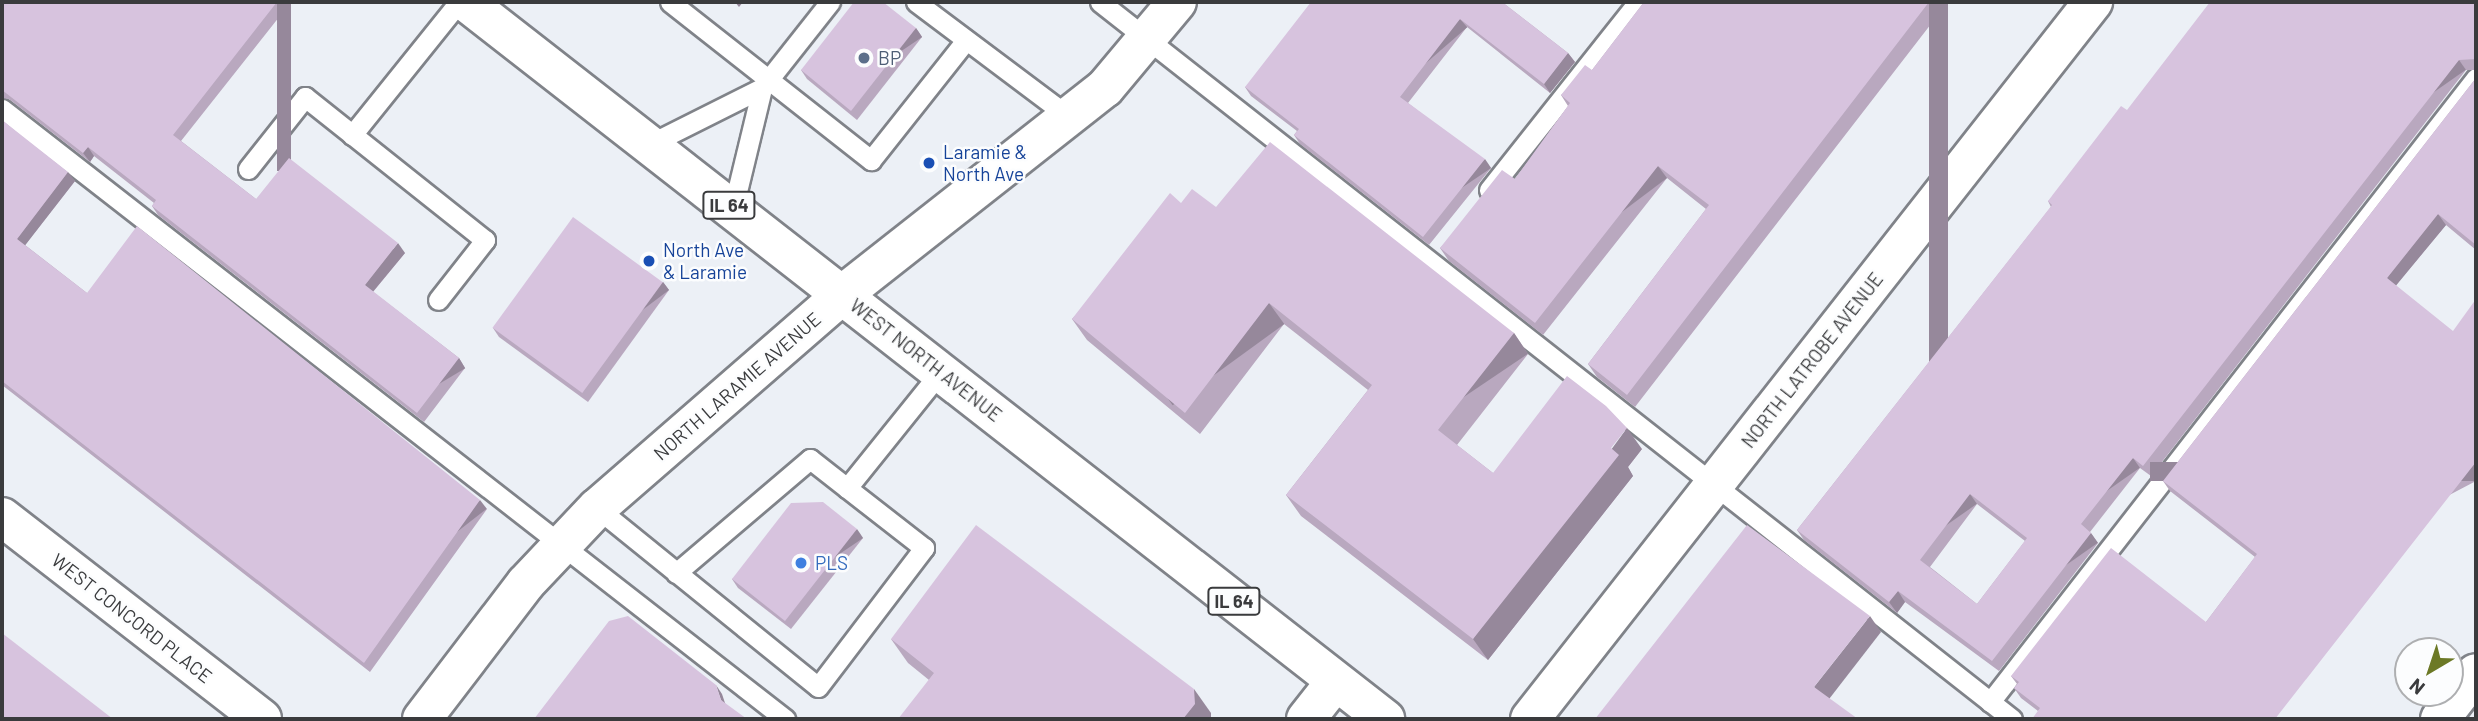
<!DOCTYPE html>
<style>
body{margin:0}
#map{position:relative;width:2478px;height:721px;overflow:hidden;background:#ecf0f6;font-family:Barlow,sans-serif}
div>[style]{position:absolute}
.roads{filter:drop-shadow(2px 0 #808389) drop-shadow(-2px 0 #808389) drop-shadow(0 2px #808389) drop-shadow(0 -2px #808389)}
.lane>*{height:19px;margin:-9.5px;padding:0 9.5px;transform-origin:9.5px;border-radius:9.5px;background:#fff}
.street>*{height:38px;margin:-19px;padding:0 19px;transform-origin:19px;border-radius:19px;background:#fff}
.secondary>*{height:38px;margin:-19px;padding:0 19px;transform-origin:19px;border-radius:19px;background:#fff}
.primary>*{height:38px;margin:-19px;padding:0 19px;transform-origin:19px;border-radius:19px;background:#fff}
.wall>*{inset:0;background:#b9a8bf}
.shaded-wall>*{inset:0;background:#96889b;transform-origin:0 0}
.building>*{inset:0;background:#d7c3de;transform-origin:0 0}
.dots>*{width:19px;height:19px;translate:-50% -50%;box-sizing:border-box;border:4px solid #fcfdfe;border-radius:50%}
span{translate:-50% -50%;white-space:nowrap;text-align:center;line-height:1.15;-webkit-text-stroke:5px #fcfdfe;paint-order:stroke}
.shield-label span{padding:2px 5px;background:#fcfdfe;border:2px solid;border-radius:5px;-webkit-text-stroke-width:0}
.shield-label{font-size:18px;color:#3a3b3d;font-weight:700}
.service-label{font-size:19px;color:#4e5e75}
.left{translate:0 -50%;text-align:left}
.transit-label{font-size:19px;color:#164399}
.street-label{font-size:19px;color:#3a3b3d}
.shop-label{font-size:19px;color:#366cbe}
.frame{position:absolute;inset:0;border:4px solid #3a3b3d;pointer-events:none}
.north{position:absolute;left:2394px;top:637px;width:70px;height:70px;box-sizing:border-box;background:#fcfdfe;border:2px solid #aeafb1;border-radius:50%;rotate:219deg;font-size:19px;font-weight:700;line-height:28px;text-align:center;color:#3a3b3d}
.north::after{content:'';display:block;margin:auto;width:24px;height:32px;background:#6c7926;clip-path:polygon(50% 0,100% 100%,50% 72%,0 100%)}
</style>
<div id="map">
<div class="roads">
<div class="lane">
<i style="left:670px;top:2px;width:256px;rotate:38.2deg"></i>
<i style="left:871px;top:160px;width:153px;rotate:-51.6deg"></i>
<i style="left:916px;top:2px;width:191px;rotate:36.9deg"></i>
<i style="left:1100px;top:2px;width:1160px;rotate:38.17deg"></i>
<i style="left:2px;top:109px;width:993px;rotate:37.92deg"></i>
<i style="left:352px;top:135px;width:171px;rotate:-51.2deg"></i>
<i style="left:650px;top:144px;width:125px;rotate:-26.6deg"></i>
<i style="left:762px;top:88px;width:110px;rotate:-51.7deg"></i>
<i style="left:248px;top:169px;width:92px;rotate:-51.6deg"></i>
<i style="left:305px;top:97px;width:230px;rotate:38.5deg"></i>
<i style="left:485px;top:240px;width:76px;rotate:128.1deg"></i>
<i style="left:1489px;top:190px;width:240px;rotate:-51.6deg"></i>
<i style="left:733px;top:208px;width:123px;rotate:-76.4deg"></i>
<i style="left:597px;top:508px;width:284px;rotate:39deg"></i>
<i style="left:818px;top:687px;width:175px;rotate:-52.7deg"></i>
<i style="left:924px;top:548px;width:98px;rotate:-142.1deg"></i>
<i style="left:847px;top:488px;width:150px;rotate:-51.2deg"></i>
<i style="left:676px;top:573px;width:176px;rotate:-40.4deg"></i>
<i style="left:810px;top:459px;width:47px;rotate:38.1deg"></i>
<i style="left:1990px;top:702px;width:791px;rotate:-52.09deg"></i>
</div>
<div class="street">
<i style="left:2px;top:517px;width:329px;rotate:37.8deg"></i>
<i style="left:1306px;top:719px;width:48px;rotate:-51.7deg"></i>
<i style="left:1530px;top:719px;width:912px;rotate:-51.86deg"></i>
<i style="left:2440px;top:719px;width:58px;rotate:-52deg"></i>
</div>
<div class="secondary">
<i style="left:422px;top:719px;width:171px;rotate:-52.6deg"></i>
<i style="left:526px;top:583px;width:103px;rotate:-46.6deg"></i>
<i style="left:597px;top:508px;width:326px;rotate:-41deg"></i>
<i style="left:843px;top:294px;width:333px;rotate:-38.2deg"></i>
<i style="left:1105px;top:88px;width:112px;rotate:-50.1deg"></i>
</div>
<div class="primary">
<i style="left:466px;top:2px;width:1166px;rotate:37.96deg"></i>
</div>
</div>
<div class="wall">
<i style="clip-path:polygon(2px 2px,291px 2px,181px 141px,256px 199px,405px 253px,373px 292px,459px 358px,465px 368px,424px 422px,158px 215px,152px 206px,154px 203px,94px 156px,90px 162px,9px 99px,2px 98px)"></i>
<i style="clip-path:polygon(1502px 2px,1568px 53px,1575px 62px,1550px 93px,1467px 27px,1408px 103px,1491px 168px,1429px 245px,1300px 144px,1294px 135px,1297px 131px,1251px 96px,1245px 87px)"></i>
<i style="clip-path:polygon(1644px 2px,1948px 2px,1635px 407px,1597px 377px,1588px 364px,1706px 209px,1667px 178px,1543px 335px,1449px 261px,1440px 248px,1515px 179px,1568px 106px,1561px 95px,1592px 70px)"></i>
<i style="clip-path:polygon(evenodd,2476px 2px,2476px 70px,2466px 70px,2151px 476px,2140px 468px,2090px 532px,2098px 543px,1999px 671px,1905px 602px,1897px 613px,1804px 540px,1797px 530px,2051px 207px,2048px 201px,2476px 2px,1977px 504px,2025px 541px,1977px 604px,1930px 567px,1977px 504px)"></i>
<i style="clip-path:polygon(916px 28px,922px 37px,857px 120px,807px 79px,801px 70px)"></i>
<i style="clip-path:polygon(2476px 78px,2476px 250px,2446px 225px,2396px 285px,2476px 481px,2038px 711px,2021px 698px,2014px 688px,2017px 684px,2011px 676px,2206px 622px,2255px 557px,2170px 491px,2163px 481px)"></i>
<i style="clip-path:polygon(2px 120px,75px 181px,25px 245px,87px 293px,487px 509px,370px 672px,2px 385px)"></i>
<i style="clip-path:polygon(1181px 203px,1216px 207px,1514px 333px,1528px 354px,1457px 445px,1493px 473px,1642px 449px,1628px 467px,1633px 476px,1488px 660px,1301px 516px,1286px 495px,1368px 390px,1284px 324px,1200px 434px,1087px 340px,1072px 319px)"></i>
<i style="clip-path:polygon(663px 282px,669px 290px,588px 402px,499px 337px,493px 328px)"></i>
<i style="clip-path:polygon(863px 538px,791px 629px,738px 588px,732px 579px)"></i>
<i style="clip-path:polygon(891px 639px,1211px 713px,929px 680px,908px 663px)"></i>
</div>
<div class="shaded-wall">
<i style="left:277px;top:2px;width:14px;height:169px"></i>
<i style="clip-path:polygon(735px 2px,743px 2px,739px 7px)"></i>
<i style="left:1929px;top:2px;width:19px;height:496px"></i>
<i style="left:1460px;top:19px;width:11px;height:98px;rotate:49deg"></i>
<i style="left:916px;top:28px;width:11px;height:105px;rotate:56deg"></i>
<i style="clip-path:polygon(1568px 53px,1575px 62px,1550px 93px,1544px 84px)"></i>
<i style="left:2459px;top:60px;width:12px;height:514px;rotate:55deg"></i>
<i style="clip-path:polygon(88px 147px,94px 156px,90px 162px,83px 153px)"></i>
<i style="left:1485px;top:159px;width:11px;height:100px;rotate:56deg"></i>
<i style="left:1658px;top:166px;width:15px;height:199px;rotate:53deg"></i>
<i style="clip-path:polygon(68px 172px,75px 181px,23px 248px,17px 239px)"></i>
<i style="clip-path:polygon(2438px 214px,2446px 225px,2394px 288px,2387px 278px)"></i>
<i style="clip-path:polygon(398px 243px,405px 253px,371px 294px,365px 285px)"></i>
<i style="left:663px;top:282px;width:10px;height:137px;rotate:53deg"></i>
<i style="left:1269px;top:303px;width:26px;height:138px;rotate:54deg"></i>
<i style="left:1514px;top:333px;width:25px;height:123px;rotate:56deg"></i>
<i style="left:459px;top:358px;width:12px;height:69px;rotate:59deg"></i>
<i style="clip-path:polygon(1627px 428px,1642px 449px,1628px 467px,1633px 476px,1488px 660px,1473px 639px)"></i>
<i style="left:2133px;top:458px;width:12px;height:84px;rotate:55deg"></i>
<i style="left:2476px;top:462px;width:19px;height:326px;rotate:90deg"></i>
<i style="left:1970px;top:494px;width:12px;height:83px;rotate:55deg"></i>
<i style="left:480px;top:500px;width:11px;height:200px;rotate:52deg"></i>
<i style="left:857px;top:529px;width:11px;height:117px;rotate:56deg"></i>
<i style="left:2091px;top:533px;width:12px;height:162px;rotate:55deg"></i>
<i style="clip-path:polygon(1898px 591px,1905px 602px,1897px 613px,1889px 602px)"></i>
<i style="clip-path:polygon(1870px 616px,1881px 632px,1826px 703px,1814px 687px)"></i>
<i style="clip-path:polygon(716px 685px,722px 694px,727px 709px,721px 700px)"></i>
<i style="clip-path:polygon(1194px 689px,1211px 713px,1211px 719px,1183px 719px)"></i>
</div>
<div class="building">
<i style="clip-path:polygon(2px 2px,277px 2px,173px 135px,256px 199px,289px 158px,398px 243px,365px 285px,459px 358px,417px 413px,152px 206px,156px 200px,88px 147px,83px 153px,2px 90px)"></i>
<i style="clip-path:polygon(854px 2px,883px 2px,916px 28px,851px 111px,801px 70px)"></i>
<i style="clip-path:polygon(1311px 2px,1502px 2px,1568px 53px,1544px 84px,1460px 19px,1400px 97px,1485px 159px,1423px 237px,1294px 135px,1299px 129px,1245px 87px)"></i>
<i style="clip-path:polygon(1644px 2px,1929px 2px,1627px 395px,1588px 364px,1709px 205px,1658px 166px,1535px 323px,1440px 248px,1502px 170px,1515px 179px,1570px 103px,1561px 95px,1585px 65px,1592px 70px)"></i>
<i style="clip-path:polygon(evenodd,2210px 2px,2476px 2px,2476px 59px,2459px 60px,2143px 466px,2133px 458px,2081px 524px,2091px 533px,1992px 661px,1898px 591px,1889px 602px,1797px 530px,2052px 205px,2048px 201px,2121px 106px,2127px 110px,2210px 2px,1970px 494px,2027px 538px,1977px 604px,1920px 560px,1970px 494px)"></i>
<i style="clip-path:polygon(2476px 78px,2476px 245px,2438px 214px,2387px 278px,2453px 331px,2476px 299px,2476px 462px,2275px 719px,2032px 719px,2040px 708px,2014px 688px,2019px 682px,2011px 676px,2111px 548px,2206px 622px,2257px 554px,2163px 481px)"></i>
<i style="clip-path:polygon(2px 120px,68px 172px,17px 239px,87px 293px,137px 226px,480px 500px,364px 663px,2px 381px)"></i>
<i style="clip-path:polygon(1270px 142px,1514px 333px,1438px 430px,1493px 473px,1567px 376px,1606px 406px,1627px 428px,1611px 448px,1619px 455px,1473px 639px,1286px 495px,1372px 385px,1269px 303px,1185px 413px,1072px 319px,1170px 193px,1181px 203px,1192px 189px,1216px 207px)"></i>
<i style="left:573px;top:217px;width:111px;height:137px;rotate:36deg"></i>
<i style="clip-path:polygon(823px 502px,857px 529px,785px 621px,732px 579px,791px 503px)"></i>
<i style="clip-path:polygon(976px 525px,1194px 689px,1195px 704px,1183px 719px,898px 719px,934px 673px,891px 639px)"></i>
<i style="clip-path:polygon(1747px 525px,1870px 616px,1814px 687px,1858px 719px,1595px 719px)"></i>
<i style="clip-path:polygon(628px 616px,716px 685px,721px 700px,747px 719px,534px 719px,609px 621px)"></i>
<i style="clip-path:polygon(2px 633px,113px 719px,2px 719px)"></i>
</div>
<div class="dots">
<i style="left:864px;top:58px;background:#5c6f8a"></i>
<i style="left:929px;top:163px;background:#1a4fb4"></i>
<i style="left:649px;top:261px;background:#1a4fb4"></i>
<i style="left:801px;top:563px;background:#3f7fe0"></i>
</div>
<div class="shield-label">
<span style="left:729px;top:205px">IL 64</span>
<span style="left:1234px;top:601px">IL 64</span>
</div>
<div class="service-label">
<span class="left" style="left:878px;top:58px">BP</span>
</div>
<div class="transit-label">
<span class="left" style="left:943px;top:163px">Laramie &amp;<br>North Ave</span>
<span class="left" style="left:663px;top:261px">North Ave<br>&amp; Laramie</span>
</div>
<div class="street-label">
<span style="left:926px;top:360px;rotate:38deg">WEST NORTH AVENUE</span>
<span style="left:1812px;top:360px;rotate:-52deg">NORTH LATROBE AVENUE</span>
<span style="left:737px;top:386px;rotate:-41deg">NORTH LARAMIE AVENUE</span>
<span style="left:132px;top:618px;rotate:38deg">WEST CONCORD PLACE</span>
</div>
<div class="shop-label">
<span class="left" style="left:815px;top:563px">PLS</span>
</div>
<div class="frame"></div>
<div class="north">N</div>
</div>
